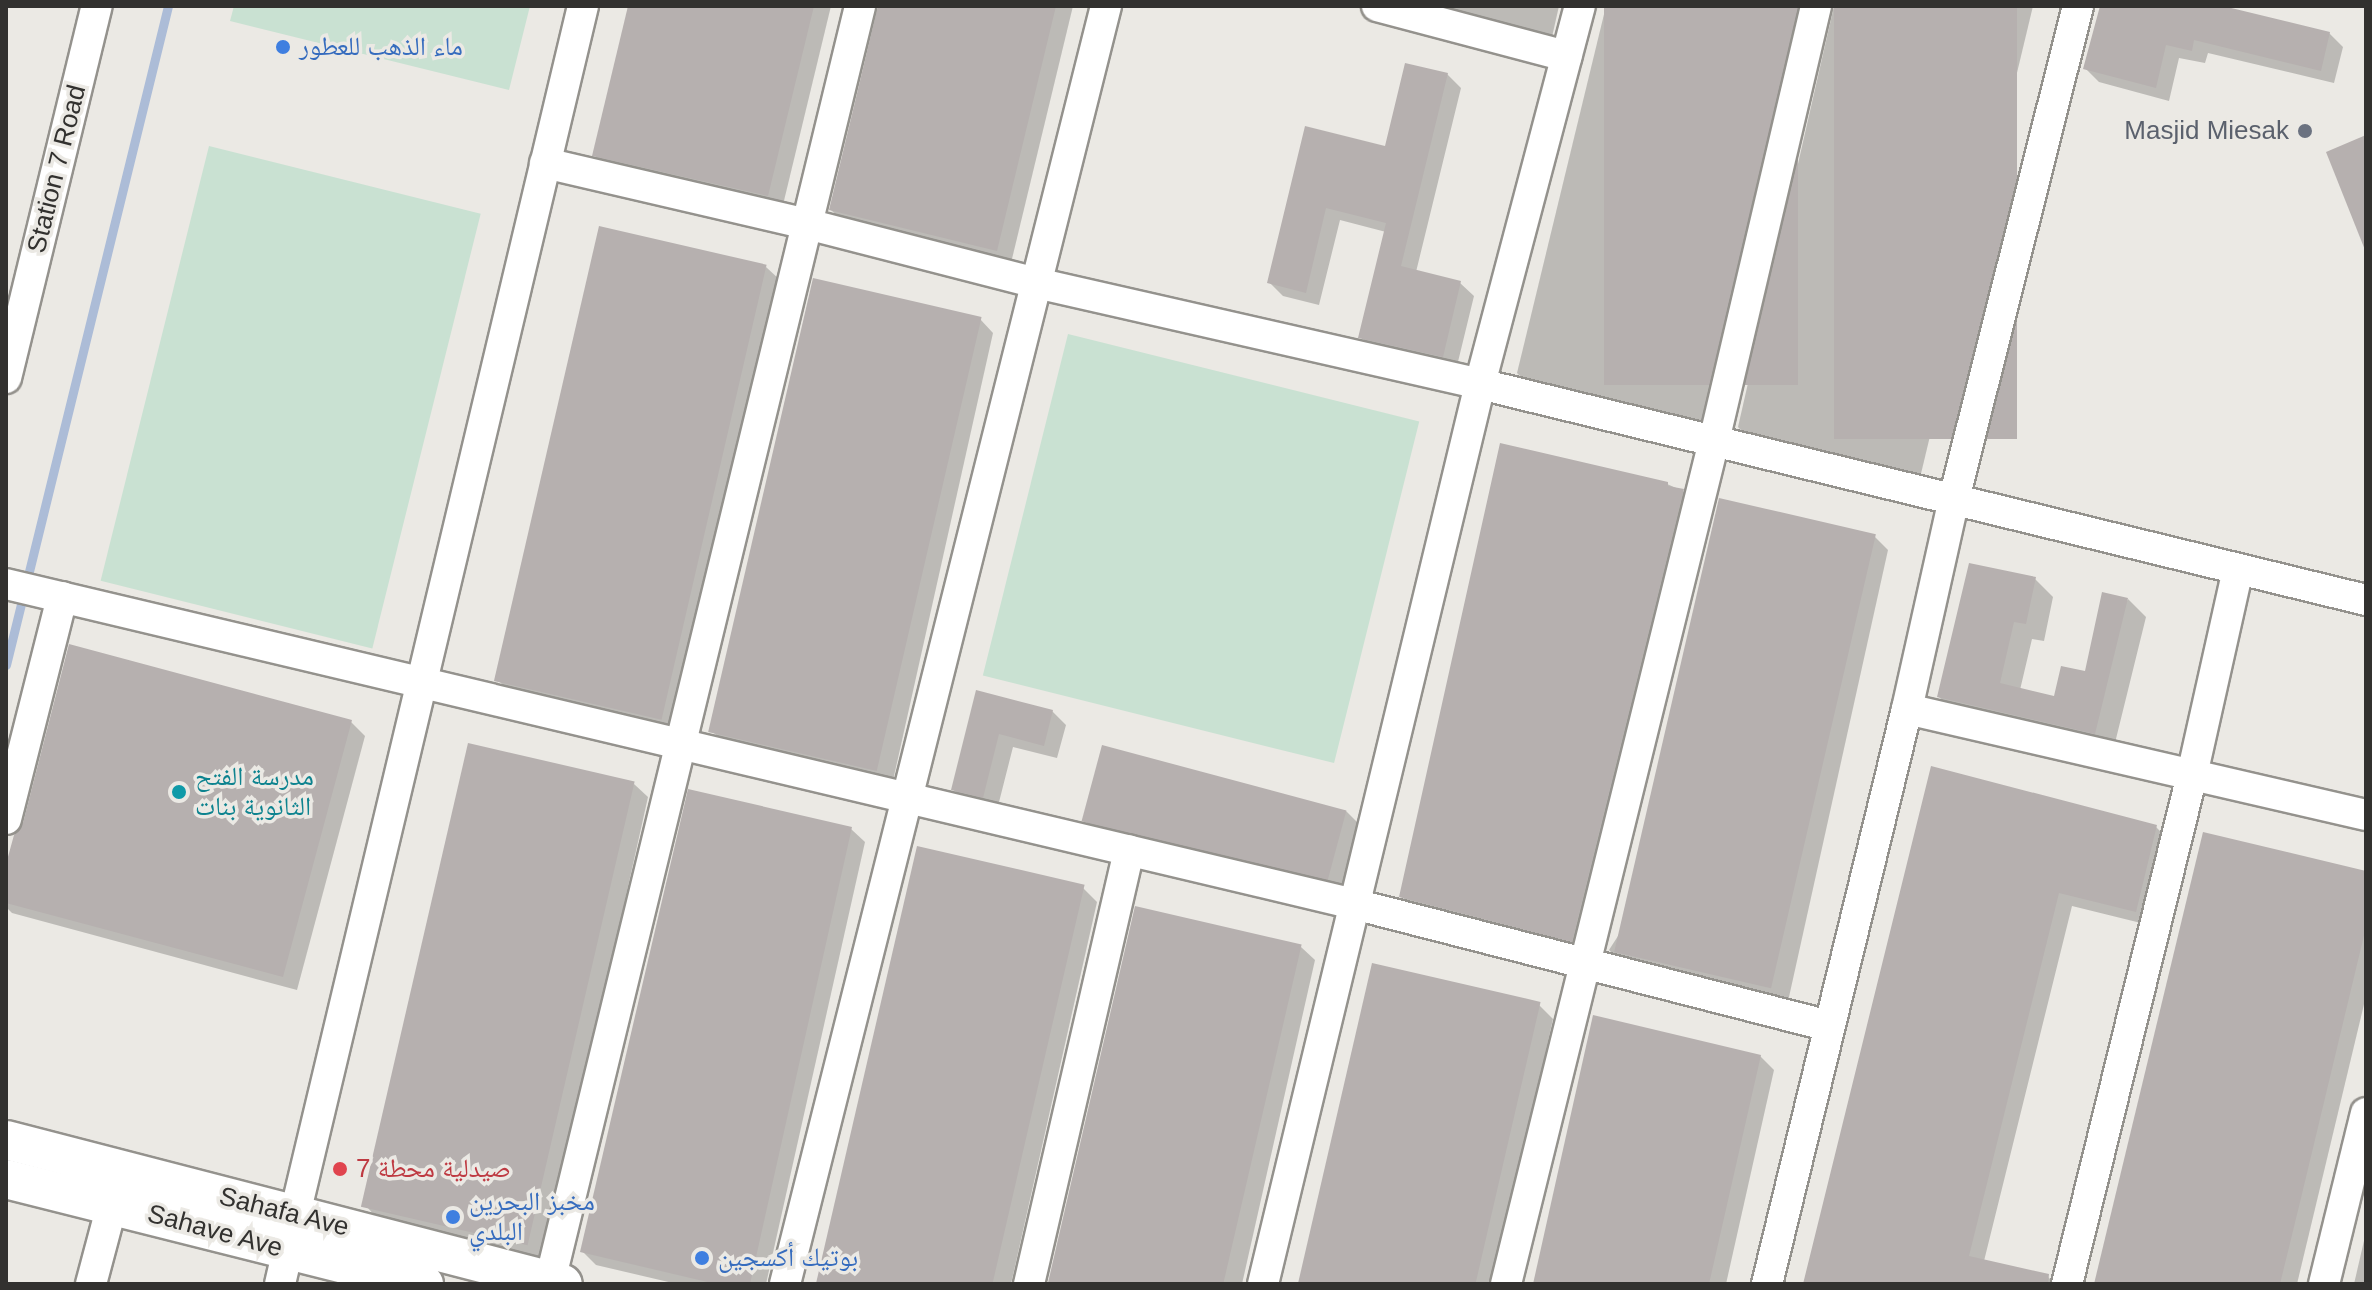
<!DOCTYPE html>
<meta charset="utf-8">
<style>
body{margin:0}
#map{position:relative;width:2372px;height:1290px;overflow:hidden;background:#ebe9e4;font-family:Arial,"Noto Naskh Arabic",sans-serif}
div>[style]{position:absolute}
.green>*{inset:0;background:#c9e1d2;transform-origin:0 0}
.shadow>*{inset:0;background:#0003}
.stream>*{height:9px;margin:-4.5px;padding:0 4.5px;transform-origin:4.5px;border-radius:4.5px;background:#acbcd7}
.building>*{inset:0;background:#b6b0af;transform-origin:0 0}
.roads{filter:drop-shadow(2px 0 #94928d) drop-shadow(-2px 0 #94928d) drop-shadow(0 2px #94928d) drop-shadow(0 -2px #94928d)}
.minor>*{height:30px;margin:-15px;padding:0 15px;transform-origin:15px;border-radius:15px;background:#fff}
.major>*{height:38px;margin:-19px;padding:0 19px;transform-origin:19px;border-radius:19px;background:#fff}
.dots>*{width:22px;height:22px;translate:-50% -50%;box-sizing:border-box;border:4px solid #ebe9e4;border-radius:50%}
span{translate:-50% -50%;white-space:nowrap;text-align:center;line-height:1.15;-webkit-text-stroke:7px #ebe9e4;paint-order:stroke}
.shop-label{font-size:26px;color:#366cbe}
.left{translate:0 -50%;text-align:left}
.worship-label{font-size:26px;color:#5b616d}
.right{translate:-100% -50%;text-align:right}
.street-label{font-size:26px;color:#32312f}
.culture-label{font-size:26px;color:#0d838f}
.health-label{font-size:26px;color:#be3a42}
.frame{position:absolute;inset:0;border:8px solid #32312f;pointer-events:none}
</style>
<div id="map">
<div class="green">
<i style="clip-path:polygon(234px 6px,530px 6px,509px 90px,230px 21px)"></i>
<i style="left:209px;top:146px;width:280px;height:448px;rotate:14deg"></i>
<i style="left:1068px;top:334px;width:362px;height:352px;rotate:14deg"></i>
</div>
<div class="shadow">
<i style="clip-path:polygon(630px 6px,831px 6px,782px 209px,608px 169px,595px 155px)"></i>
<i style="clip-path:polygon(878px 6px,1073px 6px,1011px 263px,845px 223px,831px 210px)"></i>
<i style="clip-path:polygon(1413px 6px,1559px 6px,1552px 37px)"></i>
<i style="clip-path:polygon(1606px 6px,1818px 6px,1714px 432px,1531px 387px,1517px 373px)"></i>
<i style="clip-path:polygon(1834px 6px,2033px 6px,1919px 482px,1751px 441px,1738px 427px)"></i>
<i style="clip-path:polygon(2102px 6px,2214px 6px,2329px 33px,2343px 47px,2334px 83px,2208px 53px,2205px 63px,2179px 58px,2169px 101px,2099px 82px,2085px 68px)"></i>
<i style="clip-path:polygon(1447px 74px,1461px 88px,1416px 272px,1460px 283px,1474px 296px,1456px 370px,1374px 351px,1361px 337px,1386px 232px,1340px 220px,1319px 305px,1283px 296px,1269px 282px,1307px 128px,1386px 149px)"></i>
<i style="clip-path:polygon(766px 267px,780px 280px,678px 734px,512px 695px,499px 681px)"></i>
<i style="clip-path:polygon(980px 319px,993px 333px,892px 785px,727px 746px,713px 732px)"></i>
<i style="clip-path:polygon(1667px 484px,1683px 491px,1696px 505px,1585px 954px,1414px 910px,1401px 896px)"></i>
<i style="clip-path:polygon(1875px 537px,1888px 550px,1787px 1006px,1623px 964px,1609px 950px)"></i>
<i style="clip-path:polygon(2035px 579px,2053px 597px,2044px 641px,2032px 639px,2020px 690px,2056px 698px,2086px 674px,2128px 599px,2146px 617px,2113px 751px,1957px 715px,1939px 697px)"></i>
<i style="clip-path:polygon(977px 692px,1052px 711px,1066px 725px,1057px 758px,1013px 747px,997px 810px,966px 803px,953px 789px)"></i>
<i style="clip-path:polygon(351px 722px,365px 736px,297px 990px,12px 913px,6px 907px,6px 871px)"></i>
<i style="clip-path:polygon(1932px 769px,2156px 827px,2170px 841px,2149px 925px,2072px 906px,1984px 1261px,2047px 1276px,2055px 1284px,1805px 1284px)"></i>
<i style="clip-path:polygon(634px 784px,648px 797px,545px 1259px,379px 1220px,366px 1206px)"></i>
<i style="clip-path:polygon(1346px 811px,1364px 829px,1346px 896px,1102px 838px,1084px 820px)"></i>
<i style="clip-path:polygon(851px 829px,865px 842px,766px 1284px,677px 1284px,596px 1265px,582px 1251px)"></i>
<i style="clip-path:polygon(2366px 873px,2366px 996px,2297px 1284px,2096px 1284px)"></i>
<i style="clip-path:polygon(1083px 888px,1097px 902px,1011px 1284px,820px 1284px)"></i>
<i style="clip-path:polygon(1301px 947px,1315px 960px,1242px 1284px,1051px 1284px)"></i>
<i style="clip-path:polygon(1539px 1005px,1553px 1019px,1494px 1284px,1303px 1284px)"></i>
<i style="clip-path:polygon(1760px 1056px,1774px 1070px,1726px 1284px,1535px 1284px)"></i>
<i style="clip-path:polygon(2366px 1232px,2366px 1284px,2354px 1284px)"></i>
</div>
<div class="stream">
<i style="left:6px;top:665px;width:679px;rotate:-76.19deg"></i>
</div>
<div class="building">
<i style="clip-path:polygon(628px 6px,814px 6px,768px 196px,592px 156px)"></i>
<i style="clip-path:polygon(878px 6px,1056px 6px,997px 251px,829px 210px)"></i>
<i style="left:1604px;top:6px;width:194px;height:379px"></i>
<i style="left:1834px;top:6px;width:183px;height:433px"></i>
<i style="clip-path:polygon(2100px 6px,2223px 6px,2330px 32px,2321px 71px,2194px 40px,2192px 51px,2166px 45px,2156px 88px,2083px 69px)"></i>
<i style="clip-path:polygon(1405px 63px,1448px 73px,1401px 266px,1461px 281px,1443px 357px,1358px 338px,1386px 223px,1326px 208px,1306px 293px,1267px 283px,1305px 126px,1385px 146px)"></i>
<i style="clip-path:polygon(2366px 135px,2366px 250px,2365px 250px,2326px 152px)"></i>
<i style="left:599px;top:226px;width:172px;height:467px;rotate:13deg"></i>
<i style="left:813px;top:278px;width:173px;height:466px;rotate:13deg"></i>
<i style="clip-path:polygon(1500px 443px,1668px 482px,1668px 486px,1684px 489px,1572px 942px,1399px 897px)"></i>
<i style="left:1719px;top:498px;width:161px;height:466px;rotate:13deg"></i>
<i style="clip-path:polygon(1969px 563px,2036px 577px,2026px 624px,2014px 622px,2000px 683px,2054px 696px,2061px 666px,2085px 671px,2102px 592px,2128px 598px,2095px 734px,1937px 697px)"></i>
<i style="clip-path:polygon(69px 644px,352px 720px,283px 977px,6px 903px,6px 864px,14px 835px,23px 823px)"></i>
<i style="clip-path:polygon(976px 690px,1053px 710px,1044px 746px,999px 734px,983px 798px,951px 790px)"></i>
<i style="left:468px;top:743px;width:171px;height:476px;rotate:13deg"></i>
<i style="left:1102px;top:745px;width:253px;height:79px;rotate:15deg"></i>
<i style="clip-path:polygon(1931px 766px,2157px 825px,2136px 912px,2059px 893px,1969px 1256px,2049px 1274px,2048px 1284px,1803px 1284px)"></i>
<i style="clip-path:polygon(688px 789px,852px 827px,750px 1284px,716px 1284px,580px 1252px)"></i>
<i style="clip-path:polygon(2203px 832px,2366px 871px,2366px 927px,2301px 1198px,2280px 1284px,2094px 1284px)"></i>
<i style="left:917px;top:846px;width:172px;height:449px;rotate:13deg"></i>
<i style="left:1135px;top:906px;width:171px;height:388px;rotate:13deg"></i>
<i style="left:1372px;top:963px;width:173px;height:329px;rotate:13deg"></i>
<i style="clip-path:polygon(1593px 1015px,1761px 1055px,1709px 1284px,1533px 1284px)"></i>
</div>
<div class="roads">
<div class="minor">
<i style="left:1377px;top:6px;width:196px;rotate:14.8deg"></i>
<i style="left:545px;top:163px;width:269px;rotate:13.1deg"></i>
<i style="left:807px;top:224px;width:236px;rotate:14.4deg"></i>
<i style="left:1036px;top:283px;width:455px;rotate:12.8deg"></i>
<i style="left:1480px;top:384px;width:912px;rotate:13.7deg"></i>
<i style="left:6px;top:378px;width:383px;rotate:-76.3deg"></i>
<i style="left:6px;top:584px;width:1385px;rotate:13.35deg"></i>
<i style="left:1354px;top:904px;width:489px;rotate:14.4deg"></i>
<i style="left:1907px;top:709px;width:471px;rotate:13deg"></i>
<i style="left:6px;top:819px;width:229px;rotate:-75.8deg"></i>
<i style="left:295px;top:1214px;width:1242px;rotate:-76.59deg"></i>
<i style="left:550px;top:1281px;width:1312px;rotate:-76.33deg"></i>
<i style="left:91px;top:1284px;width:82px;rotate:-75.1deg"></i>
<i style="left:280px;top:1284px;width:35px;rotate:-77deg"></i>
<i style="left:785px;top:1284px;width:1318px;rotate:-75.9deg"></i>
<i style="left:1029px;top:1284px;width:445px;rotate:-77deg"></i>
<i style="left:1263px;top:1284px;width:926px;rotate:-76.44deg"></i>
<i style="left:1480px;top:384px;width:391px;rotate:-75.2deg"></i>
<i style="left:1506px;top:1284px;width:868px;rotate:-76.14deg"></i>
<i style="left:1714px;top:441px;width:447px;rotate:-76.8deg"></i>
<i style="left:1767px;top:1284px;width:592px;rotate:-76.32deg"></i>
<i style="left:1907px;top:709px;width:215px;rotate:-77.4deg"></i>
<i style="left:1954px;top:499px;width:508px;rotate:-75.88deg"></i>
<i style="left:2067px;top:1284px;width:524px;rotate:-76.2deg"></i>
<i style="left:2192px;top:775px;width:211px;rotate:-77.4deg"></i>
<i style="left:2324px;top:1284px;width:176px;rotate:-76.2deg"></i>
</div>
<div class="major">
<i style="left:6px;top:1140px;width:575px;rotate:14.5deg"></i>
<i style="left:6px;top:1179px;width:431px;rotate:14.1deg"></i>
</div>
</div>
<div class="dots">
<i style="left:283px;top:47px;background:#3f7fe0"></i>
<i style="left:2305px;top:131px;background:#6b7280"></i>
<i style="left:179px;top:792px;background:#0f9aa8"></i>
<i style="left:340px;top:1169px;background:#e0444e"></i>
<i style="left:453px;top:1217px;background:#3f7fe0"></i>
<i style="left:702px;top:1258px;background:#3f7fe0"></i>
</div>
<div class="shop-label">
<span class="left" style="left:299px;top:47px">ماء الذهب للعطور</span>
<span class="left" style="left:469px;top:1217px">مخبز البحرين<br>البلدي</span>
<span class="left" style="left:718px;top:1258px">بوتيك أكسجين</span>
</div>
<div class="worship-label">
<span class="right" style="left:2289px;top:131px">Masjid Miesak</span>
</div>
<div class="street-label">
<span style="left:57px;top:169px;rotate:-76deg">Station 7 Road</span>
<span style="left:284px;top:1212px;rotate:14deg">Sahafa Ave</span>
<span style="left:215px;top:1231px;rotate:15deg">Sahave Ave</span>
</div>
<div class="culture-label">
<span class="left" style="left:195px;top:792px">مدرسة الفتح<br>الثانوية بنات</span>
</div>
<div class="health-label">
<span class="left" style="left:356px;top:1169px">صيدلية محطة 7</span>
</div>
<div class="frame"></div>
</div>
